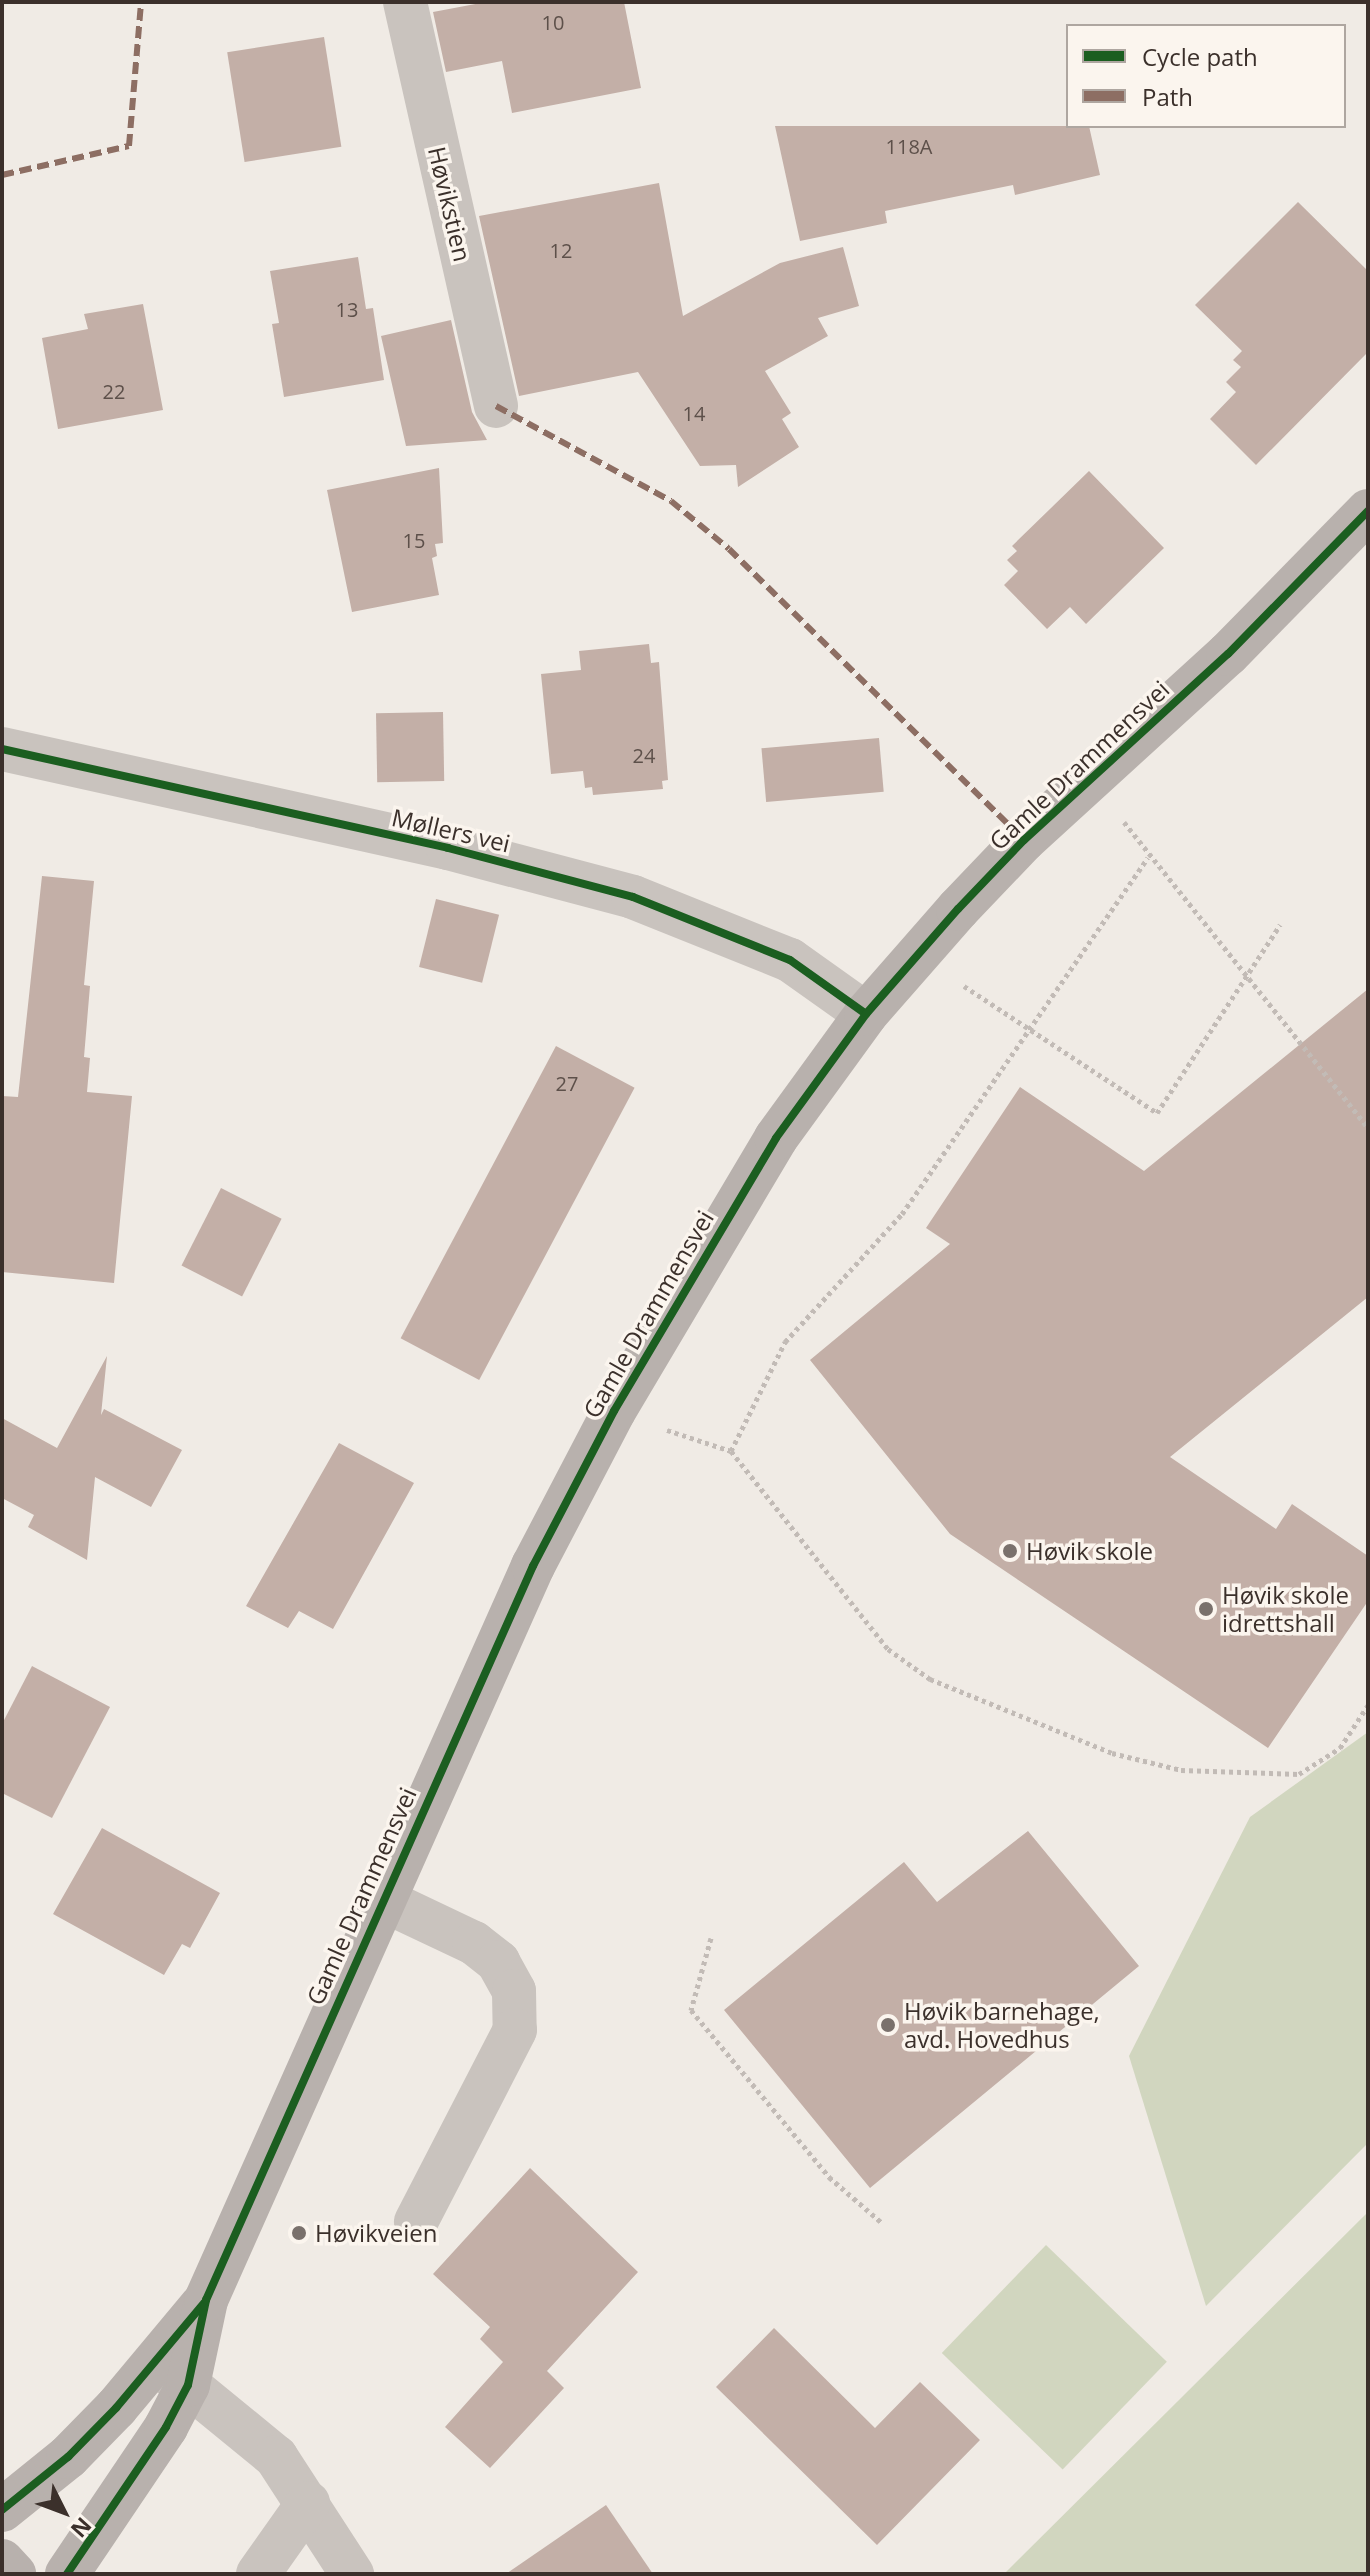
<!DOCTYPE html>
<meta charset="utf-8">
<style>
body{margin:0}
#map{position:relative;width:1370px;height:2576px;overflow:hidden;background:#f0ebe5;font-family:"Open Sans",sans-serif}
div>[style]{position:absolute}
.green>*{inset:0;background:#d1d6bf;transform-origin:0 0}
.building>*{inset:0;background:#c3afa7;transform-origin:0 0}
.path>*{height:5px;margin-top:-2.5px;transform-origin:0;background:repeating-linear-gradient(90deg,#c2bbb6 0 4px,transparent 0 8px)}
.minor>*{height:44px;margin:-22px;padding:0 22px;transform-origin:22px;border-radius:22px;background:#c9c3be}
.major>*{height:44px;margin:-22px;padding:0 22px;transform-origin:22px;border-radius:22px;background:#b8b1ad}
.quiet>*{height:6px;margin-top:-3px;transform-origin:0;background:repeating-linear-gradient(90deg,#8d6e63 0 12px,transparent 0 18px)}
.cycleway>*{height:8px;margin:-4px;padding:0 4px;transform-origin:4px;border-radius:4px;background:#1b5e20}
.dots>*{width:22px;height:22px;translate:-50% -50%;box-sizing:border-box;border:4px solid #fbf5ee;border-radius:50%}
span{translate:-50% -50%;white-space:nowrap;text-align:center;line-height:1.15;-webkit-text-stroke:7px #fbf5ee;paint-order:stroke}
.number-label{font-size:20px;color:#5d504a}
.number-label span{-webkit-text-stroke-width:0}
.street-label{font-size:24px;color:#3b302b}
.poi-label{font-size:24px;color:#3b302b}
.left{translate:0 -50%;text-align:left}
.frame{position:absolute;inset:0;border:4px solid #3b302b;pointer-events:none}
.legend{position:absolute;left:1066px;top:24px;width:280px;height:104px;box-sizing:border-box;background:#fbf5ee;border:2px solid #aea6a0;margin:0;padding:10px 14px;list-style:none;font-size:24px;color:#3b302b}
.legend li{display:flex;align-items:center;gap:16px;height:40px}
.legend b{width:40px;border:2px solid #aea6a0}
.north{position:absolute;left:24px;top:2472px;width:80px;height:80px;-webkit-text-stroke:6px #fbf5ee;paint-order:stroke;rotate:132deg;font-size:22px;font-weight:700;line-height:32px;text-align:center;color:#3b302b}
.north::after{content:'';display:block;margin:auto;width:28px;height:36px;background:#3b302b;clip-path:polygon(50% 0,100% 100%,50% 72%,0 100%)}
</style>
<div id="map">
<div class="green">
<i style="clip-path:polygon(1368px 1732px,1368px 2143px,1206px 2306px,1129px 2056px,1250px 1817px)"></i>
<i style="clip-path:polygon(1368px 2212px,1368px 2574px,1004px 2574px)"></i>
<i style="left:1046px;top:2245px;width:168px;height:150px;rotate:44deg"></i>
</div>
<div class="building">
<i style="clip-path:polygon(486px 2px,624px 2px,641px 88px,512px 113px,502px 61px,446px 72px,433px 12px)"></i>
<i style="left:324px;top:37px;width:111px;height:98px;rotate:81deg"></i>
<i style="clip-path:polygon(775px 126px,1089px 126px,1100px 175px,1015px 195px,1013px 185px,885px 211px,887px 223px,800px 241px)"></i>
<i style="clip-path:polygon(659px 183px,683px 316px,780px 263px,843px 247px,859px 306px,818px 318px,828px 336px,765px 371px,791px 413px,782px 419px,799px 447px,738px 487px,736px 465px,700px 466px,638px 372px,519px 396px,479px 216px)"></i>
<i style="clip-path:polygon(1298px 202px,1368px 271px,1368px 352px,1256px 465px,1210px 419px,1236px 392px,1226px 382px,1241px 367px,1233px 360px,1242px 351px,1195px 305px)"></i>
<i style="clip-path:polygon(358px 257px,366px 309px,373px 308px,384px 380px,284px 397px,272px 324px,279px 323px,270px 271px)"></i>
<i style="clip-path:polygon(143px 304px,163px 410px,58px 429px,42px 338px,88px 329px,84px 314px)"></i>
<i style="clip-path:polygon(451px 320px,472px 412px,487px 440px,406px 446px,381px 336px)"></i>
<i style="clip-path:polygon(439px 468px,443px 543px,435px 544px,437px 556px,432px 558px,439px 595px,352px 612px,327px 490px)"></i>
<i style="clip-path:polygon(1089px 471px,1164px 548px,1086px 624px,1070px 607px,1047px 629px,1004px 585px,1018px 571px,1007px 560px,1017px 551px,1012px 546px)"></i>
<i style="clip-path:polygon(649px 644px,651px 663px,659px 662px,668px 780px,662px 781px,663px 789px,593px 795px,592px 787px,585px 788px,583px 771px,551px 774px,541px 674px,581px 670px,579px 651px)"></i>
<i style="left:443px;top:712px;width:69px;height:67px;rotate:89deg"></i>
<i style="left:879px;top:738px;width:54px;height:118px;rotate:85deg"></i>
<i style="clip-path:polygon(42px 876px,94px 881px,84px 985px,90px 986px,84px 1057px,90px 1058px,87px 1092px,132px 1096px,114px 1283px,2px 1272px,2px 1096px,18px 1097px)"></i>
<i style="left:436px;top:899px;width:65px;height:70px;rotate:14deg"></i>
<i style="clip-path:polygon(1368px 989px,1368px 1297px,1170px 1457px,1276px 1529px,1292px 1504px,1368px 1556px,1368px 1601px,1268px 1748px,950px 1534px,810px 1360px,950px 1244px,926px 1228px,1020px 1087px,1144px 1171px)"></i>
<i style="left:556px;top:1046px;width:89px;height:331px;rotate:28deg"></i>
<i style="left:221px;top:1188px;width:68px;height:87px;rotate:27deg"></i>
<i style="clip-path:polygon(107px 1356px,101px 1415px,104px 1409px,182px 1450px,151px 1507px,95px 1477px,87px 1560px,28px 1527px,34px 1515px,2px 1498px,2px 1418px,57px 1448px)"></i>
<i style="clip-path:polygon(339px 1443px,414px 1483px,333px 1629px,299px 1611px,288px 1628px,246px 1606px)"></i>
<i style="clip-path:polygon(32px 1666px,110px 1707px,52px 1818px,2px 1793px,2px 1724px)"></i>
<i style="clip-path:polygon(102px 1828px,220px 1893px,190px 1948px,182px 1944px,164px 1975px,53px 1914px)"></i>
<i style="clip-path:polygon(1028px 1831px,1139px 1966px,870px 2188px,724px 2010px,904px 1862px,937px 1902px)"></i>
<i style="clip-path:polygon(530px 2168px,638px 2272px,547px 2371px,564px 2388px,490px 2468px,445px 2427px,503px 2362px,480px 2339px,490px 2327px,433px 2274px)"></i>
<i style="clip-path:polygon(774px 2328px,875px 2428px,920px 2382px,980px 2440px,877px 2545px,716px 2387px)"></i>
<i style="clip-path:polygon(606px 2505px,653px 2574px,506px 2574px)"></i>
</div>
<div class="path">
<i style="left:1124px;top:822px;width:391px;rotate:51.4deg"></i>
<i style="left:964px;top:986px;width:231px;rotate:33.3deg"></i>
<i style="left:1157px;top:1113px;width:225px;rotate:-56.8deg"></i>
<i style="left:667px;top:1430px;width:67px;rotate:18.2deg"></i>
<i style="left:731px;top:1451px;width:253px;rotate:51.6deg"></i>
<i style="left:888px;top:1649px;width:52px;rotate:35.5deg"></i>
<i style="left:930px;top:1679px;width:196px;rotate:22.1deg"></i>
<i style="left:1112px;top:1753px;width:71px;rotate:13.8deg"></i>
<i style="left:1181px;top:1770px;width:118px;rotate:1.9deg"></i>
<i style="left:1299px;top:1774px;width:49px;rotate:-32.4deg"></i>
<i style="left:1340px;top:1748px;width:51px;rotate:-56.9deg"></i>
<i style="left:731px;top:1451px;width:122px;rotate:-63.6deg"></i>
<i style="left:785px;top:1342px;width:173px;rotate:-47.6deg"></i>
<i style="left:902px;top:1214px;width:433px;rotate:-55.4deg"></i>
<i style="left:711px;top:1938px;width:75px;rotate:105.5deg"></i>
<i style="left:691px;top:2010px;width:217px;rotate:50.4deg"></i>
<i style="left:829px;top:2177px;width:69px;rotate:40.9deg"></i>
</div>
<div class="minor">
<i style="left:405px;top:2px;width:414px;rotate:77.3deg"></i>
<i style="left:2px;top:749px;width:457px;rotate:12.5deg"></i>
<i style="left:448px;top:848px;width:191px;rotate:14.8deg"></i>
<i style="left:633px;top:897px;width:169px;rotate:21.9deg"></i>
<i style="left:790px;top:960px;width:93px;rotate:35.4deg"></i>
<i style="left:381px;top:1899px;width:103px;rotate:25.3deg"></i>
<i style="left:474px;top:1943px;width:31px;rotate:38deg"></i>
<i style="left:498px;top:1962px;width:33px;rotate:61deg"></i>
<i style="left:514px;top:1991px;width:39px;rotate:89deg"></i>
<i style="left:515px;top:2030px;width:216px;rotate:117.3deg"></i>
<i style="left:156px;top:2366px;width:37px;rotate:31deg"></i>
<i style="left:188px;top:2385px;width:114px;rotate:39.3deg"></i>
<i style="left:276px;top:2457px;width:140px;rotate:57deg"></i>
<i style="left:258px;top:2574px;width:87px;rotate:-54.8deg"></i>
</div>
<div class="major">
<i style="left:2px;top:2510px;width:85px;rotate:-38.8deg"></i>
<i style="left:68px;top:2457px;width:69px;rotate:-45.6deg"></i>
<i style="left:116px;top:2408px;width:134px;rotate:-50.1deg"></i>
<i style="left:2px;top:2561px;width:18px;rotate:47deg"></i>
<i style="left:67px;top:2574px;width:177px;rotate:-56deg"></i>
<i style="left:166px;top:2427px;width:47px;rotate:-62.4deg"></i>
<i style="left:188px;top:2385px;width:87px;rotate:-78deg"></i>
<i style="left:206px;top:2300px;width:804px;rotate:-65.99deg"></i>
<i style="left:533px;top:1566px;width:175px;rotate:-62.4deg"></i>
<i style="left:614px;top:1411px;width:317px;rotate:-59.3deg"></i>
<i style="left:776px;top:1138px;width:153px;rotate:-54deg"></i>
<i style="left:866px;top:1014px;width:140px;rotate:-48.8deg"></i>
<i style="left:958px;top:909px;width:95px;rotate:-46.3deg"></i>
<i style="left:1024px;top:840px;width:276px;rotate:-42.4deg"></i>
<i style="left:1228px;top:654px;width:200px;rotate:-45.6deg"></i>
</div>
<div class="quiet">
<i style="left:2px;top:175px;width:130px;rotate:-12.9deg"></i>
<i style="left:129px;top:146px;width:144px;rotate:-85.2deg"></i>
<i style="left:496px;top:406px;width:199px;rotate:28.5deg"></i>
<i style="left:671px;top:501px;width:75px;rotate:39.6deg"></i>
<i style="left:729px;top:549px;width:414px;rotate:44.6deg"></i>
</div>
<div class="cycleway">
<i style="left:2px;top:749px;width:457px;rotate:12.5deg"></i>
<i style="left:448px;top:848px;width:191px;rotate:14.8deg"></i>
<i style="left:633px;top:897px;width:169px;rotate:21.9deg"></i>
<i style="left:790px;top:960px;width:93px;rotate:35.4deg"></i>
<i style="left:2px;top:2510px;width:85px;rotate:-38.8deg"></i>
<i style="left:68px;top:2457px;width:69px;rotate:-45.6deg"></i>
<i style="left:116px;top:2408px;width:137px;rotate:-50deg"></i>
<i style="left:67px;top:2574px;width:177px;rotate:-56deg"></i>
<i style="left:166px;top:2427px;width:47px;rotate:-62.4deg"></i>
<i style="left:188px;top:2385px;width:87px;rotate:-78deg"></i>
<i style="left:206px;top:2300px;width:804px;rotate:-65.99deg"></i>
<i style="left:533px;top:1566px;width:175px;rotate:-62.4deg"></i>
<i style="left:614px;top:1411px;width:317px;rotate:-59.3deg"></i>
<i style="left:776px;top:1138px;width:153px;rotate:-54deg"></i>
<i style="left:866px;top:1014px;width:140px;rotate:-48.8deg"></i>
<i style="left:958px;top:909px;width:95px;rotate:-46.3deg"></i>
<i style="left:1024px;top:840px;width:276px;rotate:-42.4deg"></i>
<i style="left:1228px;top:654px;width:200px;rotate:-45.6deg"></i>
</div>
<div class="dots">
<i style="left:1010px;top:1551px;background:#7a716c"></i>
<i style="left:1206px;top:1609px;background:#7a716c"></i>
<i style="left:888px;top:2025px;background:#7a716c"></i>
<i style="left:299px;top:2233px;background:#7a716c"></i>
</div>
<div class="number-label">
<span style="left:553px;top:22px">10</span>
<span style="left:909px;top:146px">118A</span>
<span style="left:561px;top:250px">12</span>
<span style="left:347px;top:309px">13</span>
<span style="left:114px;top:391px">22</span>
<span style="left:694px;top:413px">14</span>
<span style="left:414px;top:540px">15</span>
<span style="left:644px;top:755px">24</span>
<span style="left:567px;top:1083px">27</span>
</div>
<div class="street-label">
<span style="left:450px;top:204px;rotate:77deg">Høvikstien</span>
<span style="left:1079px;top:765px;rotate:-43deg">Gamle Drammensvei</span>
<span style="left:451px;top:830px;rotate:13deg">Møllers vei</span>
<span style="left:648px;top:1314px;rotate:-60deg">Gamle Drammensvei</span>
<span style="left:361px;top:1896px;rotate:-66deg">Gamle Drammensvei</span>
</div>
<div class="poi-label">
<span class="left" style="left:1026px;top:1551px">Høvik skole</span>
<span class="left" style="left:1222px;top:1609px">Høvik skole<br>idrettshall</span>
<span class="left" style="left:904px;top:2025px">Høvik barnehage,<br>avd. Hovedhus</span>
<span class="left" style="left:315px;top:2233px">Høvikveien</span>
</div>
<div class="frame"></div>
<ul class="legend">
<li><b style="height:10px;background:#1b5e20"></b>Cycle path</li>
<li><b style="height:10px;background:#8d6e63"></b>Path</li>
</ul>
<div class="north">N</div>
</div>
